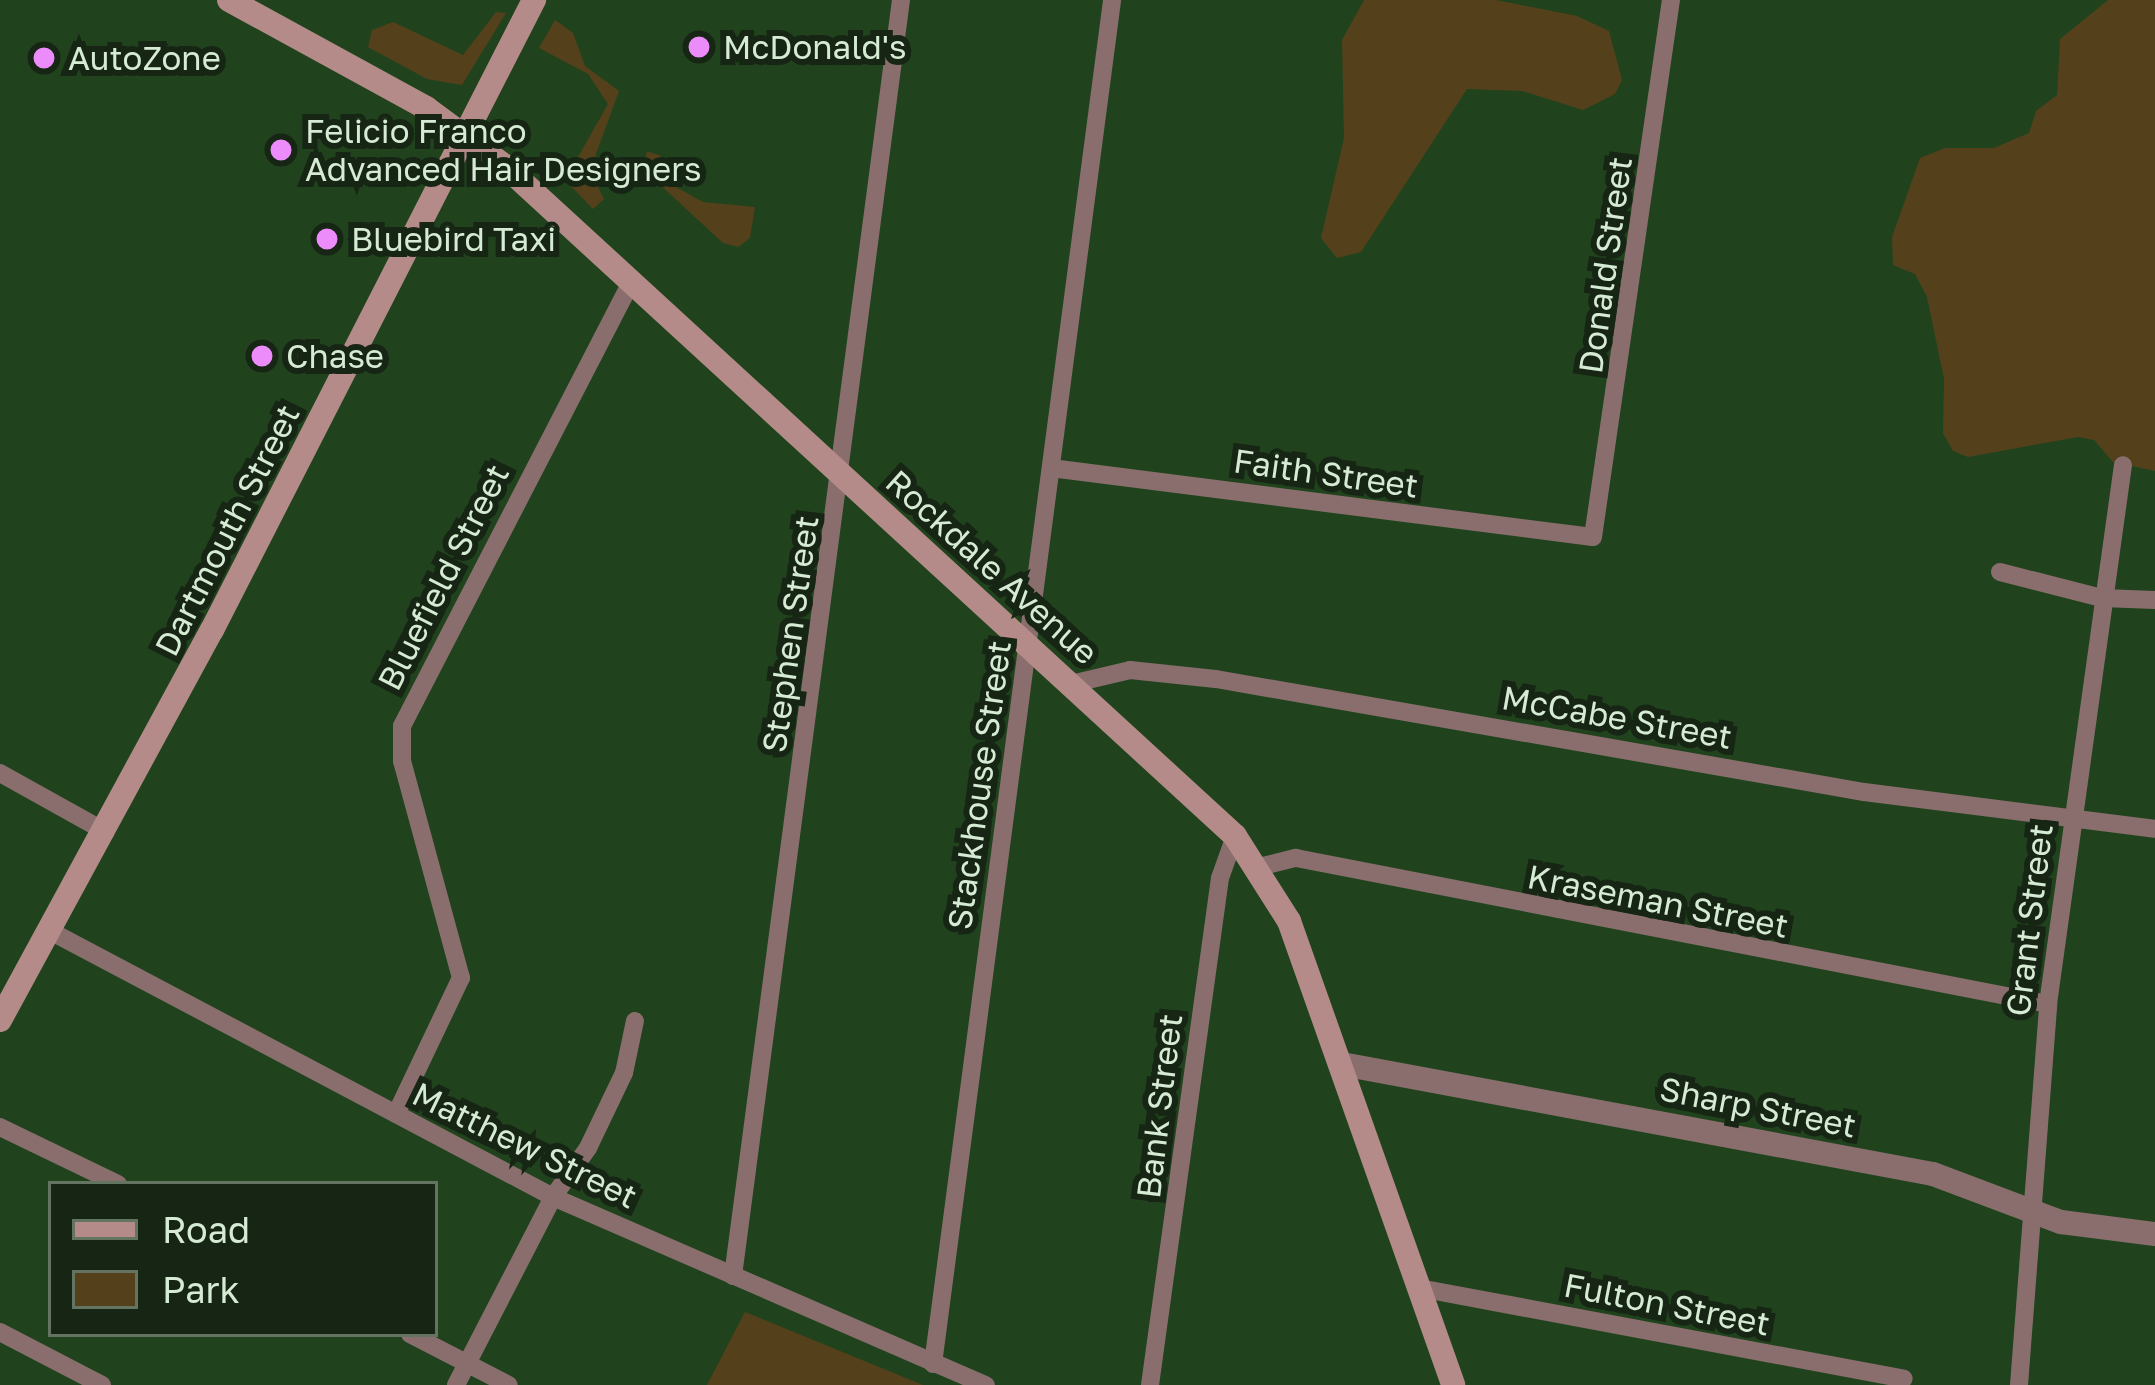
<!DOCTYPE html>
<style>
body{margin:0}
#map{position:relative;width:2155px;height:1385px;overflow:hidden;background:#20431d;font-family:"Golos Text",sans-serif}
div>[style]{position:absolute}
.green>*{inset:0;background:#54411b}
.minor>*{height:18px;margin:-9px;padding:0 9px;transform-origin:9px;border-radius:9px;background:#896e6d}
.tertiary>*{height:24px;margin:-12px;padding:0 12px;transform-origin:12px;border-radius:12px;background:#896e6d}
.secondary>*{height:24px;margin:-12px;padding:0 12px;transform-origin:12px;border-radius:12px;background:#b58b89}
.dots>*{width:33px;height:33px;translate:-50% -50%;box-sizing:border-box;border:6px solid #162514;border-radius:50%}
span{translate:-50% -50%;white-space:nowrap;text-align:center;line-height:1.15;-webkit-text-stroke:12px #162514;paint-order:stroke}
.poi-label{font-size:33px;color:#d6ebd4}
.left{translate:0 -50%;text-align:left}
.street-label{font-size:33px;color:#d6ebd4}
.legend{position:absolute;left:48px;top:1181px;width:390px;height:156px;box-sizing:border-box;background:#162514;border:3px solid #637461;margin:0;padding:15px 21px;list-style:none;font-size:36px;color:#d6ebd4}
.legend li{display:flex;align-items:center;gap:24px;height:60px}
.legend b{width:60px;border:3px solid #637461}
</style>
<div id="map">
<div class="green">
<i style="clip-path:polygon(1364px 0,1496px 0,1577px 16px,1609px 31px,1622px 80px,1615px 94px,1583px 110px,1522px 91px,1467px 89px,1361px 252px,1337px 258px,1321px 238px,1344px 138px,1342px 40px)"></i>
<i style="clip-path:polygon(2108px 0,2155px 0,2155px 471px,2113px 462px,2094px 440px,2078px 437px,1968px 457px,1953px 451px,1943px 433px,1944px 379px,1927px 297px,1915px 274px,1893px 265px,1892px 237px,1920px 158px,1945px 148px,1994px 148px,2029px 133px,2036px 111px,2057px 95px,2060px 39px)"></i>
<i style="clip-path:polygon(496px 12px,506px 13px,462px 85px,427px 79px,368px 47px,372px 30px,393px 22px,463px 55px)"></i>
<i style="clip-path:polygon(555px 20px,573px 33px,585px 66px,619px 91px,596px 154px,593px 177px,604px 199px,593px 209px,565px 180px,608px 104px,588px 74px,539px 48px)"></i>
<i style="clip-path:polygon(647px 151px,661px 156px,660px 178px,703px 202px,755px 207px,750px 238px,738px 247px,723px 243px,643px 169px)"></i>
<i style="clip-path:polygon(745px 1312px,923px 1385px,707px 1385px)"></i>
</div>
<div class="minor">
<i style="left:1051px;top:468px;width:546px;rotate:7.26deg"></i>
<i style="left:1593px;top:537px;width:543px;rotate:-81.74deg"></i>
<i style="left:2000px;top:572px;width:105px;rotate:14.3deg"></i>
<i style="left:2102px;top:598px;width:53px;rotate:2.2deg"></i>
<i style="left:1071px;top:684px;width:61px;rotate:-13.3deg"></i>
<i style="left:1130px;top:670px;width:86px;rotate:6deg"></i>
<i style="left:1216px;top:679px;width:658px;rotate:9.89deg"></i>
<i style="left:1864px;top:792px;width:293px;rotate:7.2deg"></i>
<i style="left:0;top:773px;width:121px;rotate:29.1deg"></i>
<i style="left:1259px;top:867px;width:38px;rotate:-14deg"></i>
<i style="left:1296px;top:858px;width:766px;rotate:10.99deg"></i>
<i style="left:50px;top:931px;width:569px;rotate:27.87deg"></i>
<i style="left:553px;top:1197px;width:472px;rotate:23.5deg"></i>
<i style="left:396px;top:1114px;width:151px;rotate:-64.5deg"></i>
<i style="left:461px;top:978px;width:225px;rotate:-105.2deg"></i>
<i style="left:402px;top:761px;width:35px;rotate:-90deg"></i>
<i style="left:402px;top:726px;width:499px;rotate:-62.7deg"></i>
<i style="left:0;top:1127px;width:131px;rotate:25.8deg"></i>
<i style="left:733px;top:1276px;width:1287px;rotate:-82.5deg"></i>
<i style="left:1419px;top:1288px;width:493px;rotate:10.6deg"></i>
<i style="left:0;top:1332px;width:115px;rotate:27.5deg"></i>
<i style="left:410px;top:1334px;width:111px;rotate:27.3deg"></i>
<i style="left:933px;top:1364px;width:1376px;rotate:-82.52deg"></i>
<i style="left:456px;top:1385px;width:212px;rotate:-62.7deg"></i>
<i style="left:553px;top:1197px;width:60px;rotate:-54.5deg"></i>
<i style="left:588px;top:1148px;width:83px;rotate:-64.4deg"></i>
<i style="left:624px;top:1073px;width:53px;rotate:-78.1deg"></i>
<i style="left:1150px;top:1385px;width:512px;rotate:-82.14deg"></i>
<i style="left:1220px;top:878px;width:45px;rotate:-70.3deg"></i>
<i style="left:2019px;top:1385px;width:382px;rotate:-85.6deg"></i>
<i style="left:2048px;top:1004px;width:544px;rotate:-82.08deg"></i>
</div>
<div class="tertiary">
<i style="left:1342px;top:1064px;width:601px;rotate:10.54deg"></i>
<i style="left:1933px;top:1174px;width:137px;rotate:20.6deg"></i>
<i style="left:2061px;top:1222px;width:95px;rotate:7.3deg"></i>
</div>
<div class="secondary">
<i style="left:229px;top:0;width:225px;rotate:28.7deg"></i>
<i style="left:426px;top:108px;width:99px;rotate:36.4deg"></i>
<i style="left:506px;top:167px;width:989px;rotate:42.54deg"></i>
<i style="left:1235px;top:836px;width:101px;rotate:57.6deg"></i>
<i style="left:1289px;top:921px;width:492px;rotate:70.5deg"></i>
<i style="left:0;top:1020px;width:444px;rotate:-61.5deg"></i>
<i style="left:212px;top:630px;width:708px;rotate:-62.93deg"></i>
</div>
<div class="dots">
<i style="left:699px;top:47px;background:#ec8cfa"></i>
<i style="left:44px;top:58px;background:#ec8cfa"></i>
<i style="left:281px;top:150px;background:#ec8cfa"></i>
<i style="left:327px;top:239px;background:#ec8cfa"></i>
<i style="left:262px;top:356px;background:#ec8cfa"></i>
</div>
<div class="poi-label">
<span class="left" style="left:723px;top:47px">McDonald's</span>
<span class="left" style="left:68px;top:58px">AutoZone</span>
<span class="left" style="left:305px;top:150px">Felicio Franco<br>Advanced Hair Designers</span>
<span class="left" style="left:351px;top:239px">Bluebird Taxi</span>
<span class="left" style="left:286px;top:356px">Chase</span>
</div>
<div class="street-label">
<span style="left:1605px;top:265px;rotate:-82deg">Donald Street</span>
<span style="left:1326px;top:473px;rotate:8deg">Faith Street</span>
<span style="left:227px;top:530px;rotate:-63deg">Dartmouth Street</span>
<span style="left:992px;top:567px;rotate:42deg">Rockdale Avenue</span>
<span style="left:443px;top:577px;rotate:-63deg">Bluefield Street</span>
<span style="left:790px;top:634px;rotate:-82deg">Stephen Street</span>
<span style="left:1617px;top:717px;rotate:10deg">McCabe Street</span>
<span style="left:979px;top:785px;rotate:-82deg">Stackhouse Street</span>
<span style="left:1658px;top:901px;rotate:11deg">Kraseman Street</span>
<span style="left:2029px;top:920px;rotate:-83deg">Grant Street</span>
<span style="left:1159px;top:1106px;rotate:-83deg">Bank Street</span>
<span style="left:1758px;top:1107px;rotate:11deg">Sharp Street</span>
<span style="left:525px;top:1145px;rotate:26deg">Matthew Street</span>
<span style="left:1667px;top:1304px;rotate:11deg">Fulton Street</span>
</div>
<ul class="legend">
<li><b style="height:15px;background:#b58b89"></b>Road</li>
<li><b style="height:33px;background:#54411b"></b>Park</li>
</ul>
</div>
